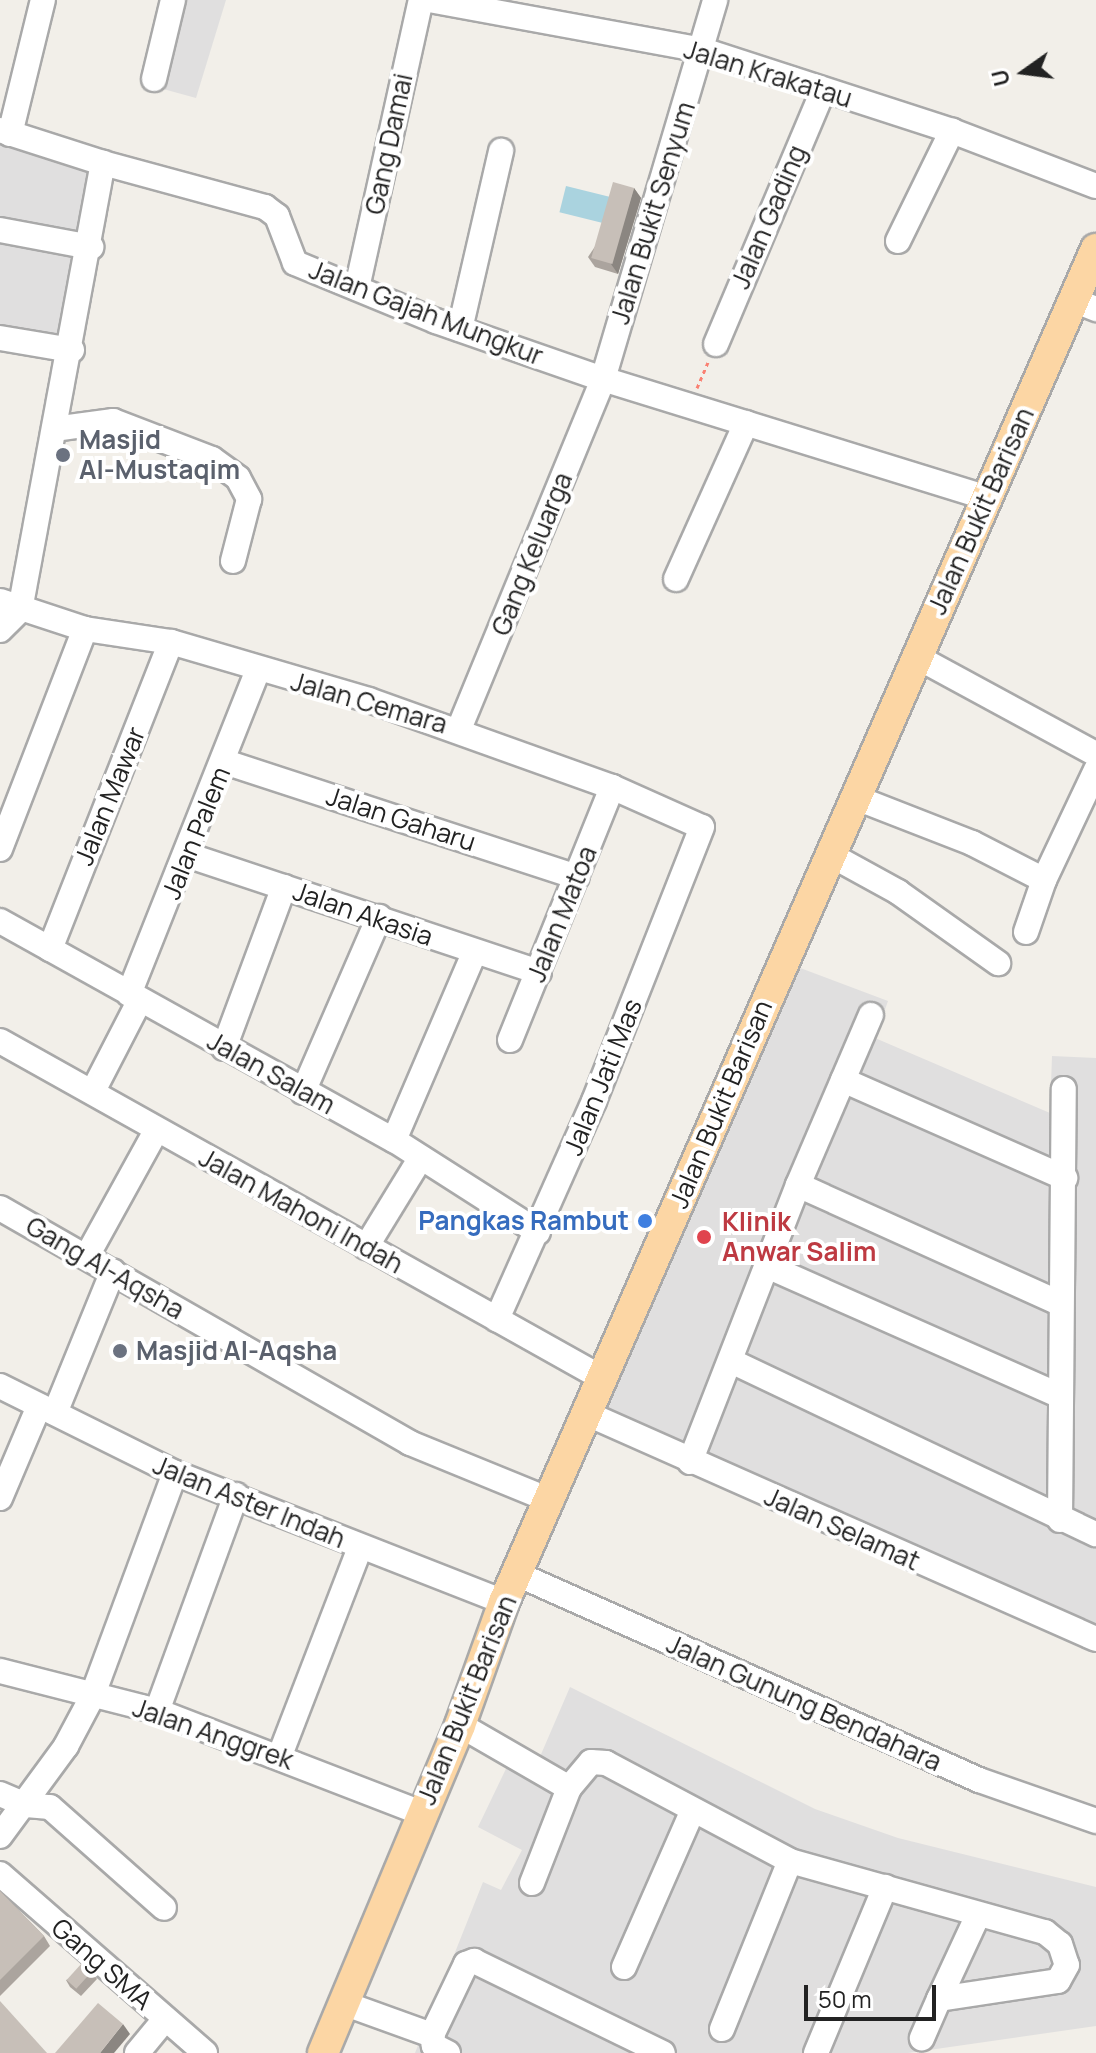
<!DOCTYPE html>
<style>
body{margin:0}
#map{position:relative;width:1096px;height:2053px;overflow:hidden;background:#f2efe9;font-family:Manrope,sans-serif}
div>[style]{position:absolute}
.residential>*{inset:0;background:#e0dfdf}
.water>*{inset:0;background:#aad3df;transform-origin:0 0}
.path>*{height:3px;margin-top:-1.5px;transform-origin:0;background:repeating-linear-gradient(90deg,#fa8072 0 4px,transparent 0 8px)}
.roads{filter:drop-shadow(2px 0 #a9a9a9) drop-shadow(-2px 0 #a9a9a9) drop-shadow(0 2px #a9a9a9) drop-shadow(0 -2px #a9a9a9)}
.minor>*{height:24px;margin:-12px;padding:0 12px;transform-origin:12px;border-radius:12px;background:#fff}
.major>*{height:30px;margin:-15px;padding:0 15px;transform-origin:15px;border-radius:15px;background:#fcd6a4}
.wall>*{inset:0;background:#aba49e}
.shaded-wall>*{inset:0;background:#8b8681}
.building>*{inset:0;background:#c7bfb8;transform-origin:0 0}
.dots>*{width:22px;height:22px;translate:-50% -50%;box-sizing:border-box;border:4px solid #fff;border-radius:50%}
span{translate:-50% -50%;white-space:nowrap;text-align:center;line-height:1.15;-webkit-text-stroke:8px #fff;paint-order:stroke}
.street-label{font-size:26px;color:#222}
.worship-label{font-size:26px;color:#5b616d;font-weight:700}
.left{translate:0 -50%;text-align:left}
.shop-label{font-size:26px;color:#366cbe;font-weight:700}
.right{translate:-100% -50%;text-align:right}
.health-label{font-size:26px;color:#be3a42;font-weight:700}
.north{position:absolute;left:984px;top:32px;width:80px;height:80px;-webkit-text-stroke:6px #fff;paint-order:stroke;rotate:256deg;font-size:22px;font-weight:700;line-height:32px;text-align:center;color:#222}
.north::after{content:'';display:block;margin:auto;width:28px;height:36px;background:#222;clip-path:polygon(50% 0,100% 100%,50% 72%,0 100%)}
.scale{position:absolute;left:804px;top:1985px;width:132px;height:36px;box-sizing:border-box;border:4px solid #222;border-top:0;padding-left:10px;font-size:24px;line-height:28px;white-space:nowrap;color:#222;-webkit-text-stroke:6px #fff;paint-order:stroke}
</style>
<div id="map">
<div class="residential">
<i style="clip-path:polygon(165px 0,226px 0,196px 98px,145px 84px)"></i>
<i style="clip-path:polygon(0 137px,92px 168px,69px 328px,56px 334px,0 327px)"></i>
<i style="clip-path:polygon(787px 963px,888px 1001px,875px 1038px,1050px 1113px,1052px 1056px,1096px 1058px,1096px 1627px,599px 1410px)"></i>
<i style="clip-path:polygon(570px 1687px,815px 1809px,898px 1838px,1096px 1887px,1096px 2026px,908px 2053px,415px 2053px,483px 1882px,501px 1890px,522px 1850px,478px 1827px,515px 1750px,539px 1759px)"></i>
</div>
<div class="water">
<i style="left:566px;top:186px;width:54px;height:27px;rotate:14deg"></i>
</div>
<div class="path">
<i style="left:697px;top:388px;width:28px;rotate:-67deg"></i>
</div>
<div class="roads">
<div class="minor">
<i style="left:430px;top:0;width:278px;rotate:10.4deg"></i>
<i style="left:703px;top:50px;width:262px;rotate:18deg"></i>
<i style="left:952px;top:131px;width:154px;rotate:20.9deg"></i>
<i style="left:154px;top:79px;width:81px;rotate:-76.5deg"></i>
<i style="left:0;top:130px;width:108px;rotate:17.8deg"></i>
<i style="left:10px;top:134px;width:138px;rotate:-76.2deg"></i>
<i style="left:0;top:230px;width:93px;rotate:10.6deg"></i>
<i style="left:898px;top:241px;width:123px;rotate:-63.9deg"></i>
<i style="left:357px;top:288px;width:295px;rotate:-77.5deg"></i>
<i style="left:1076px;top:301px;width:22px;rotate:22deg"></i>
<i style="left:460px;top:329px;width:183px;rotate:-77deg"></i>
<i style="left:0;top:338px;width:73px;rotate:9.5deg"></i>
<i style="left:716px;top:344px;width:275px;rotate:-67.1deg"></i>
<i style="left:54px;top:429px;width:60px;rotate:-7.7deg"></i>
<i style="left:113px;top:421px;width:106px;rotate:21deg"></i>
<i style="left:212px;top:459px;width:32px;rotate:36deg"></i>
<i style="left:238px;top:478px;width:24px;rotate:62deg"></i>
<i style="left:249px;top:499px;width:64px;rotate:104.5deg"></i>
<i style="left:676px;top:579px;width:171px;rotate:-65.8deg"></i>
<i style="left:0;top:601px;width:89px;rotate:18.2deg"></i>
<i style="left:85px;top:629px;width:87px;rotate:8.6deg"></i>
<i style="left:171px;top:642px;width:206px;rotate:16.3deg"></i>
<i style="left:369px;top:700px;width:258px;rotate:19.7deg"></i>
<i style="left:612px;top:787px;width:98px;rotate:24deg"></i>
<i style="left:702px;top:827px;width:295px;rotate:111.5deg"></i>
<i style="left:594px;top:1101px;width:239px;rotate:114deg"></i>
<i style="left:20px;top:610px;width:455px;rotate:-79.5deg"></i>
<i style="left:103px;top:163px;width:168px;rotate:15.2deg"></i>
<i style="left:265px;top:207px;width:15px;rotate:37deg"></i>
<i style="left:277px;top:216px;width:50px;rotate:69deg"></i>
<i style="left:295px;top:263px;width:152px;rotate:22.4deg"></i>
<i style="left:436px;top:321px;width:177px;rotate:19.2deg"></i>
<i style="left:603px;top:379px;width:400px;rotate:17.2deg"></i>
<i style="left:0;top:630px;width:28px;rotate:-45deg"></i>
<i style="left:917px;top:657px;width:204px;rotate:28.5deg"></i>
<i style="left:459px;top:729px;width:378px;rotate:-67.6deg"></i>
<i style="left:603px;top:379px;width:395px;rotate:-73.5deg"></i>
<i style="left:225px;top:762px;width:370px;rotate:18.1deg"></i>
<i style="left:854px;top:797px;width:127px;rotate:21.3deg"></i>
<i style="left:972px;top:843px;width:81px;rotate:27.2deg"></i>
<i style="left:0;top:849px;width:236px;rotate:-68.9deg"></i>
<i style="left:829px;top:854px;width:79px;rotate:28.8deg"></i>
<i style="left:898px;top:892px;width:123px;rotate:35.4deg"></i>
<i style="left:187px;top:855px;width:371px;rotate:18.4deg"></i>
<i style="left:0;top:921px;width:451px;rotate:29.1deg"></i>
<i style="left:394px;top:1140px;width:171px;rotate:32.6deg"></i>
<i style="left:1026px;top:932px;width:55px;rotate:-70.9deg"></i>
<i style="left:1044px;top:880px;width:122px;rotate:-64.7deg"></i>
<i style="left:50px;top:949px;width:330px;rotate:-68.5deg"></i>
<i style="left:129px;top:994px;width:349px;rotate:-68.3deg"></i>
<i style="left:510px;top:1040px;width:273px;rotate:-68deg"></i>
<i style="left:0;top:1041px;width:692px;rotate:29.23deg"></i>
<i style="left:224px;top:1048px;width:172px;rotate:-69.6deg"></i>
<i style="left:843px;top:1080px;width:243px;rotate:23.8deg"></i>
<i style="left:93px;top:1091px;width:102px;rotate:-62.7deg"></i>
<i style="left:303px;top:1092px;width:191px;rotate:-66.5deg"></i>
<i style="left:394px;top:1140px;width:203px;rotate:-66.8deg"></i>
<i style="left:798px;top:1185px;width:286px;rotate:24.3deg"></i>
<i style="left:0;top:1208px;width:473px;rotate:29.8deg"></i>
<i style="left:410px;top:1443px;width:153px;rotate:22.2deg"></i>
<i style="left:366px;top:1247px;width:103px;rotate:-58.5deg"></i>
<i style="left:87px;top:1256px;width:143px;rotate:-61.1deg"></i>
<i style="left:767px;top:1266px;width:321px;rotate:23.9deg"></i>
<i style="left:731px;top:1361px;width:404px;rotate:25.4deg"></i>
<i style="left:0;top:1386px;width:195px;rotate:26.4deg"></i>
<i style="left:175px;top:1473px;width:353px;rotate:21.4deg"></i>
<i style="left:55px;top:1413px;width:153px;rotate:-67.8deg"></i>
<i style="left:590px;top:1415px;width:553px;rotate:23.88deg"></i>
<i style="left:690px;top:1462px;width:297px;rotate:-68.7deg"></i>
<i style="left:798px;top:1185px;width:185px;rotate:-66.8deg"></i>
<i style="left:0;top:1498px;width:100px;rotate:-67deg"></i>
<i style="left:1060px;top:1520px;width:431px;rotate:-89.5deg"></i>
<i style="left:517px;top:1574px;width:506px;rotate:24.03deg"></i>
<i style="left:979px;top:1780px;width:124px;rotate:19.3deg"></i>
<i style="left:0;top:1671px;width:162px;rotate:14.3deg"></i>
<i style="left:157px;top:1711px;width:284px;rotate:21.1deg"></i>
<i style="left:157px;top:1711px;width:230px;rotate:-69.9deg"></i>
<i style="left:460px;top:1725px;width:126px;rotate:30deg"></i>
<i style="left:569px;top:1788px;width:34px;rotate:-50deg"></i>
<i style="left:591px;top:1762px;width:15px;rotate:4deg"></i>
<i style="left:606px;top:1763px;width:208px;rotate:28deg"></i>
<i style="left:790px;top:1861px;width:265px;rotate:15.6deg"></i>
<i style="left:1045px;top:1932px;width:19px;rotate:39deg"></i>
<i style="left:1060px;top:1944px;width:22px;rotate:72deg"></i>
<i style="left:1067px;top:1965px;width:18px;rotate:119deg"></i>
<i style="left:1058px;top:1981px;width:120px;rotate:171.4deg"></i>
<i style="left:939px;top:1999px;width:43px;rotate:113.6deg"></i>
<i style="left:280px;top:1755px;width:222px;rotate:-68.9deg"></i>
<i style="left:0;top:1794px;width:28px;rotate:23deg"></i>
<i style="left:26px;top:1805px;width:24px;rotate:5deg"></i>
<i style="left:50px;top:1807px;width:152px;rotate:41.5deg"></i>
<i style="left:0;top:1836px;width:112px;rotate:-53.7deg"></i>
<i style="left:66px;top:1746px;width:55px;rotate:-62deg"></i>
<i style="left:92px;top:1697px;width:239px;rotate:-69.7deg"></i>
<i style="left:0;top:1874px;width:272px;rotate:41.1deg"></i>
<i style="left:532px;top:1883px;width:102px;rotate:-68.7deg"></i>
<i style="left:624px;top:1967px;width:169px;rotate:-66.3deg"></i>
<i style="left:939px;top:1999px;width:90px;rotate:-65.1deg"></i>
<i style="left:343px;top:2003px;width:95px;rotate:19.8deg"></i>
<i style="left:722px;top:2029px;width:181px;rotate:-68deg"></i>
<i style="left:137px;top:2053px;width:44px;rotate:-50.5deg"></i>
<i style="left:448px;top:2053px;width:16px;rotate:-153deg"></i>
<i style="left:434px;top:2046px;width:11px;rotate:-100deg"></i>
<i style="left:432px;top:2035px;width:79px;rotate:-64.4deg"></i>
<i style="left:466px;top:1964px;width:9px;rotate:-21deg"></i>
<i style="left:474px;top:1961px;width:210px;rotate:26deg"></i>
<i style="left:816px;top:2053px;width:180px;rotate:-67.4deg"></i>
</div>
<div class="major">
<i style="left:323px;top:2053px;width:355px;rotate:-67.3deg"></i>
<i style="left:460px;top:1725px;width:131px;rotate:-70.3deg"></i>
<i style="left:504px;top:1602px;width:1477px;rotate:-66.37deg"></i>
</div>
</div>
<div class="wall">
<i style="clip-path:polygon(634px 188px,641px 198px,618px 274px,595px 267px,588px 257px)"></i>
<i style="clip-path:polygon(0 1891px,44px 1936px,50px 1946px,0 1996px)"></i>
<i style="clip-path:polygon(92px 1972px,97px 1979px,81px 1996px,70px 1987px,66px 1980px)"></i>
</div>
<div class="shaded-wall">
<i style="clip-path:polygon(634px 188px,641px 198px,618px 274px,611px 264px)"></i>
<i style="clip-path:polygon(123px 2024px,130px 2034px,114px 2053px,100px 2053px)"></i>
</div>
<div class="building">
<i style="left:613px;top:182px;width:22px;height:79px;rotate:16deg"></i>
<i style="clip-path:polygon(0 1891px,44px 1936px,0 1980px)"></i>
<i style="left:82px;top:1963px;width:13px;height:23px;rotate:42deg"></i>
<i style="clip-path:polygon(0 2001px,47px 2053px,0 2053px)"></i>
<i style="clip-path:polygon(98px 2003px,123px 2024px,100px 2053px,55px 2053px)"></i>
</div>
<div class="dots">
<i style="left:63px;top:455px;background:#6b7280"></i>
<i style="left:645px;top:1221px;background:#3f7fe0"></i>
<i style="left:704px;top:1237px;background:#e0444e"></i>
<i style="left:120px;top:1351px;background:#6b7280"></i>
</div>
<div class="street-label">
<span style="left:768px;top:74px;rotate:17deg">Jalan Krakatau</span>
<span style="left:389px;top:144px;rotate:-78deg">Gang Damai</span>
<span style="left:653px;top:213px;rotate:-73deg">Jalan Bukit Senyum</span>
<span style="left:769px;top:217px;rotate:-67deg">Jalan Gading</span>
<span style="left:426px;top:313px;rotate:21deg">Jalan Gajah Mungkur</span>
<span style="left:981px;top:511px;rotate:-66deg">Jalan Bukit Barisan</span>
<span style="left:532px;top:554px;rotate:-68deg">Gang Keluarga</span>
<span style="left:369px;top:703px;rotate:16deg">Jalan Cemara</span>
<span style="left:110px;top:796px;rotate:-68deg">Jalan Mawar</span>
<span style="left:401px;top:819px;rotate:18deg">Jalan Gaharu</span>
<span style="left:196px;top:833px;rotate:-68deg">Jalan Palem</span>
<span style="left:363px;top:914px;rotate:19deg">Jalan Akasia</span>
<span style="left:562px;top:914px;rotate:-68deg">Jalan Matoa</span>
<span style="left:271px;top:1073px;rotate:29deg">Jalan Salam</span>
<span style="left:603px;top:1077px;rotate:-68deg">Jalan Jati Mas</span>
<span style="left:721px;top:1104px;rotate:-67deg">Jalan Bukit Barisan</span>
<span style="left:301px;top:1211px;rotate:29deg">Jalan Mahoni Indah</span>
<span style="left:105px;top:1268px;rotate:30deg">Gang Al-Aqsha</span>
<span style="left:249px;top:1502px;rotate:22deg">Jalan Aster Indah</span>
<span style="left:842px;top:1529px;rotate:24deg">Jalan Selamat</span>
<span style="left:467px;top:1700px;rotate:-68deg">Jalan Bukit Barisan</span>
<span style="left:804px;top:1703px;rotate:24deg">Jalan Gunung Bendahara</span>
<span style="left:213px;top:1734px;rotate:19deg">Jalan Anggrek</span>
<span style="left:102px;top:1964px;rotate:41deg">Gang SMA</span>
</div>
<div class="worship-label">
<span class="left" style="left:79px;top:455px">Masjid<br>Al-Mustaqim</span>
<span class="left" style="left:136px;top:1351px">Masjid Al-Aqsha</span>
</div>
<div class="shop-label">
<span class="right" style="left:629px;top:1221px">Pangkas Rambut</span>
</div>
<div class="health-label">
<span class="left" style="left:722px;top:1237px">Klinik<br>Anwar Salim</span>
</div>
<div class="north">U</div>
<div class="scale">50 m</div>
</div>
